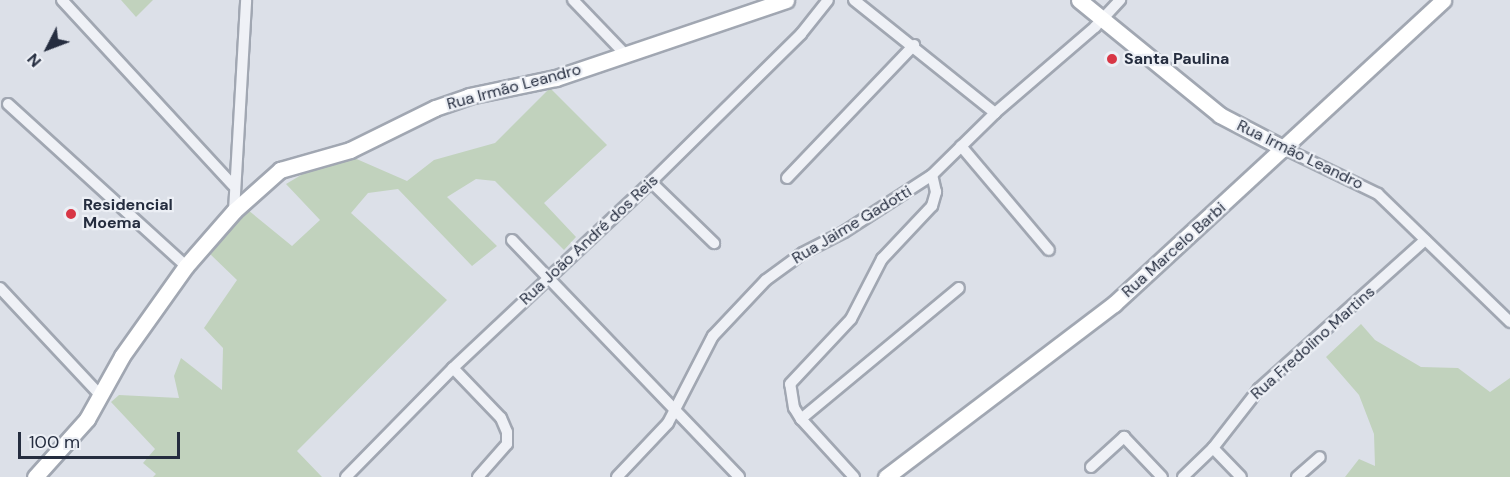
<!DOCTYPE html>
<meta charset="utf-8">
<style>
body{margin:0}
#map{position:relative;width:1510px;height:477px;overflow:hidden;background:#dce0e8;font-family:"DM Sans",sans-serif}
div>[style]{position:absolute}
.green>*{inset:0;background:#c1d2bd}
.roads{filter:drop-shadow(2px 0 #a1a7b2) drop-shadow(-2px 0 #a1a7b2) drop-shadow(0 2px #a1a7b2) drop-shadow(0 -2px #a1a7b2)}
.street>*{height:10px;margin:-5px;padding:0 5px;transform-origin:5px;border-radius:5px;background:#eff1f6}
.secondary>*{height:15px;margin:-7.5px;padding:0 7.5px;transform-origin:7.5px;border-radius:7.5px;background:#fff}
.dots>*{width:16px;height:16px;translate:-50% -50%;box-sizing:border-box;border:3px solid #eceff5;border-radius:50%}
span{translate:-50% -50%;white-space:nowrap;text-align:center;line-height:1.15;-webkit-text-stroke:4.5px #eceff5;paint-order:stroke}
.poi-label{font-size:16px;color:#252d3f;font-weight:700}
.left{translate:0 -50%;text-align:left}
.street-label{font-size:16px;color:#252d3f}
.north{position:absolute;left:18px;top:18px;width:60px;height:60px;-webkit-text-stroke:4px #eceff5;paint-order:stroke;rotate:228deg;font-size:16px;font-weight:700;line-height:24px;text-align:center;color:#252d3f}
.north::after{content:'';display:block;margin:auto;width:21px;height:27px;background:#252d3f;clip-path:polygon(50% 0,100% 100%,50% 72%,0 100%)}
.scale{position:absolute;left:18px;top:432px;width:162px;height:27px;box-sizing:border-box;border:3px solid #252d3f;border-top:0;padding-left:8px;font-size:18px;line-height:21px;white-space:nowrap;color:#252d3f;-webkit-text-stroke:4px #eceff5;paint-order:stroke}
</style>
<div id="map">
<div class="green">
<i style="clip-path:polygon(121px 0,153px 0,136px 17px)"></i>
<i style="clip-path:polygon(550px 88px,607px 145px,544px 203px,576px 237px,564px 250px,495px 181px,476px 179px,447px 197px,497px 246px,472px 266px,398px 189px,368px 193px,351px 213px,447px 300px,297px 451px,322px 477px,153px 477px,156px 474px,143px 463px,155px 449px,111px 402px,119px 395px,179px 398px,174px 376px,181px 358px,222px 390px,223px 348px,204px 328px,237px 280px,209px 253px,248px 210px,292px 246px,320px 220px,286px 184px,313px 168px,352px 157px,407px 181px,434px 160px,495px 143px)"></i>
<i style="clip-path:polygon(1361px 324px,1375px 340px,1421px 367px,1458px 368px,1490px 392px,1510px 378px,1510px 477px,1345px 477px,1359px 459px,1375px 466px,1374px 434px,1359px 395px,1326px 357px)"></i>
</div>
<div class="roads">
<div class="street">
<i style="left:62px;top:0;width:252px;rotate:47.3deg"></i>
<i style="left:573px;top:0;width:76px;rotate:46.1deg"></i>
<i style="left:854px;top:0;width:181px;rotate:38.7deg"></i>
<i style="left:8px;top:104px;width:241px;rotate:42.3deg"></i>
<i style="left:961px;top:146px;width:136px;rotate:49.8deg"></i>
<i style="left:1285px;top:149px;width:103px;rotate:25.8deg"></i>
<i style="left:1378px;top:194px;width:184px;rotate:44.1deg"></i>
<i style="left:787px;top:178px;width:184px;rotate:-46.3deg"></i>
<i style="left:651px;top:182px;width:88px;rotate:44.1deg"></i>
<i style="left:234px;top:211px;width:211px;rotate:-86.7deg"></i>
<i style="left:512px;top:240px;width:328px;rotate:46.2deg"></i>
<i style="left:0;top:288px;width:148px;rotate:46.9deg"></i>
<i style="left:453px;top:368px;width:69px;rotate:46.2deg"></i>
<i style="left:501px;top:418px;width:15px;rotate:67deg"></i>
<i style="left:507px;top:432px;width:12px;rotate:90deg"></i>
<i style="left:507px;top:444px;width:44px;rotate:131.3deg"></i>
<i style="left:801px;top:419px;width:205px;rotate:-39.7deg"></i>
<i style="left:1213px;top:448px;width:40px;rotate:46deg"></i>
<i style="left:1091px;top:467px;width:45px;rotate:-42.3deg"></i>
<i style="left:1124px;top:437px;width:55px;rotate:46.5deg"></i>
<i style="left:346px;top:477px;width:153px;rotate:-45.5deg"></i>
<i style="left:453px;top:368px;width:272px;rotate:-43.2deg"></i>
<i style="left:651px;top:182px;width:211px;rotate:-44.6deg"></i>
<i style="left:801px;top:34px;width:43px;rotate:-51.5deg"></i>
<i style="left:617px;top:477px;width:74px;rotate:-46.6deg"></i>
<i style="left:668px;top:423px;width:98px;rotate:-62.7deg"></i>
<i style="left:713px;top:336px;width:77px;rotate:-46.6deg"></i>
<i style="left:766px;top:280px;width:46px;rotate:-36.1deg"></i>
<i style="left:803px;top:253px;width:46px;rotate:-27.1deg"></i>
<i style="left:844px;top:232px;width:105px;rotate:-32.9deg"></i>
<i style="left:932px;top:175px;width:88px;rotate:-44.5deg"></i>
<i style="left:995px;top:113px;width:132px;rotate:-40.7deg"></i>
<i style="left:1095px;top:27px;width:37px;rotate:-47deg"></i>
<i style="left:854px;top:477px;width:79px;rotate:-132.4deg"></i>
<i style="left:801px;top:419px;width:13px;rotate:-122deg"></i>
<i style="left:794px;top:408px;width:24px;rotate:-99deg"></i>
<i style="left:790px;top:384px;width:89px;rotate:-46.8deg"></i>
<i style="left:851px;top:319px;width:68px;rotate:-62.7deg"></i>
<i style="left:882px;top:259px;width:73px;rotate:-46.7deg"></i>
<i style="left:932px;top:206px;width:15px;rotate:-74deg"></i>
<i style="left:936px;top:192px;width:17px;rotate:-103deg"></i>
<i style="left:1183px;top:477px;width:42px;rotate:-44deg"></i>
<i style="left:1213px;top:448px;width:75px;rotate:-52.1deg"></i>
<i style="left:1259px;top:389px;width:223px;rotate:-41.9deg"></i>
<i style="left:1297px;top:477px;width:30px;rotate:-41deg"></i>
</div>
<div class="secondary">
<i style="left:1079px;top:0;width:182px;rotate:39.2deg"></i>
<i style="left:1220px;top:115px;width:73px;rotate:27.6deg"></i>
<i style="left:35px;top:477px;width:78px;rotate:-48.1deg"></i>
<i style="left:87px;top:419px;width:72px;rotate:-60.9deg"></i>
<i style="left:122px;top:356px;width:110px;rotate:-54.6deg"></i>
<i style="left:186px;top:266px;width:73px;rotate:-48.9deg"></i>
<i style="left:234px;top:211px;width:62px;rotate:-41.7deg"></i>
<i style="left:280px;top:170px;width:73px;rotate:-15.9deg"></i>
<i style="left:350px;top:150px;width:95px;rotate:-26.3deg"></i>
<i style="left:435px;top:108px;width:36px;rotate:-19deg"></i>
<i style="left:469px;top:96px;width:89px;rotate:-11.7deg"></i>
<i style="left:556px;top:78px;width:243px;rotate:-18.7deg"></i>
<i style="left:886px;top:477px;width:286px;rotate:-37.2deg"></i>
<i style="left:1114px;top:304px;width:448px;rotate:-42.7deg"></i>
</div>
</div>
<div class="dots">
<i style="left:1112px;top:59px;background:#d83645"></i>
<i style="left:71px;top:214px;background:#d83645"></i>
</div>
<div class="poi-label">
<span class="left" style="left:1124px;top:59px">Santa Paulina</span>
<span class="left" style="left:83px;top:214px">Residencial<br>Moema</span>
</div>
<div class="street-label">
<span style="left:514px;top:87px;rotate:-15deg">Rua Irmão Leandro</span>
<span style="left:1300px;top:155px;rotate:26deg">Rua Irmão Leandro</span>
<span style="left:852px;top:225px;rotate:-31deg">Rua Jaime Gadotti</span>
<span style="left:589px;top:240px;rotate:-43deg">Rua João André dos Reis</span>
<span style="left:1174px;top:250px;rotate:-42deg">Rua Marcelo Barbi</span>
<span style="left:1313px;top:343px;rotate:-42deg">Rua Fredolino Martins</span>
</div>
<div class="north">N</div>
<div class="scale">100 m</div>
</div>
